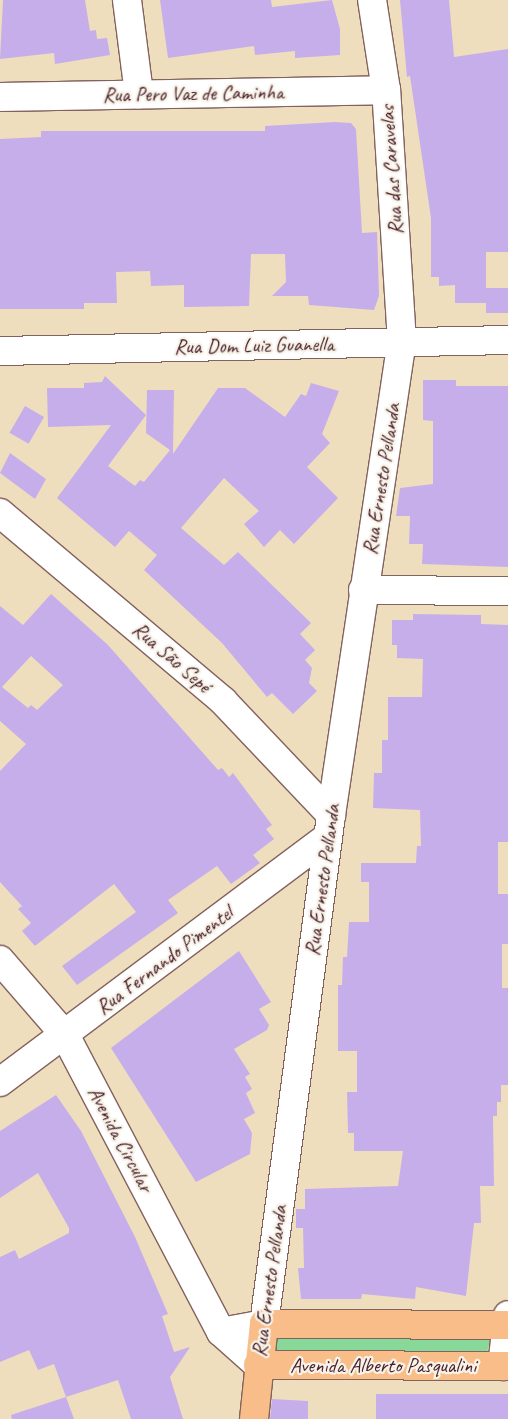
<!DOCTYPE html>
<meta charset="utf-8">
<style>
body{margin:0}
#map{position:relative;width:508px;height:1419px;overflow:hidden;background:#eedebd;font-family:Caveat,sans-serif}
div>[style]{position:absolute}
.green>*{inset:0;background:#87d899}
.building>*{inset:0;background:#c6aeeb;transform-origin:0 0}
.roads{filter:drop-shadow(1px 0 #83625e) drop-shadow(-1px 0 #83625e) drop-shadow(0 1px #83625e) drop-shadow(0 -1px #83625e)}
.minor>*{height:28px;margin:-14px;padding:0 14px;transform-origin:14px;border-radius:14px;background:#fff}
.major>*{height:28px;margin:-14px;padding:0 14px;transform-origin:14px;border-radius:14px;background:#f8bd89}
span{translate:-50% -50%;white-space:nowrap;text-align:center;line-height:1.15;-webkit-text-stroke:4.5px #f7f3e8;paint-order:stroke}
.street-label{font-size:21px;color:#4a1f2b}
</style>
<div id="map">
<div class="green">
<i style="clip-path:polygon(269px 1329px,493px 1335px,485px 1357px,264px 1361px)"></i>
</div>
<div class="building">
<i style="clip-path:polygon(3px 0,85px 0,90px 31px,96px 30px,97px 39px,107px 38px,110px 55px,55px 64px,54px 53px,0 59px)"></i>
<i style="clip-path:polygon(160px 0,271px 0,272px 7px,332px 0,340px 29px,340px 55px,295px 58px,295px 51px,255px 55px,254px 46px,168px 58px)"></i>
<i style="clip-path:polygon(400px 0,449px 0,454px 57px,508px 49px,508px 252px,486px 252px,486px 288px,508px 288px,508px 313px,486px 313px,486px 303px,455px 303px,455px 285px,439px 286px,439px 277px,431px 277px,431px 218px,410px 76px,407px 77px)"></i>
<i style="clip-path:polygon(335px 122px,351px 123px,356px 129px,362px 233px,377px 232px,379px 296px,374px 310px,309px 305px,308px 296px,272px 296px,286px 282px,285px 254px,251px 254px,249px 306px,184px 307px,184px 285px,151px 286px,150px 271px,116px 272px,117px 303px,84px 303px,84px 309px,0 309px,0 139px,41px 137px,41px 131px,265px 131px,265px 126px)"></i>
<i style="clip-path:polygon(105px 376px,146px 415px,108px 466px,135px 486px,140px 480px,144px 482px,170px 450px,146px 433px,147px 390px,174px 390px,173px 454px,218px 388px,245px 388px,285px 417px,301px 394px,306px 396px,311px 383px,339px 391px,322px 434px,330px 443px,307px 467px,338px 498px,294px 544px,280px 530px,264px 547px,244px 524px,259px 511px,224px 478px,181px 528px,224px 565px,238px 552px,311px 623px,300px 634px,315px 650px,305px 660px,312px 668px,309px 683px,317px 691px,293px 714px,272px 693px,267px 697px,222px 643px,144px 570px,157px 555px,129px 531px,115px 547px,57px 498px,111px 425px,48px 427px,47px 388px,84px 388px,84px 383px,102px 382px)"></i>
<i style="clip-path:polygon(423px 380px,456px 380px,456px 386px,508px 386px,508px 567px,422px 564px,423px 544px,409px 544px,410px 516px,396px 516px,400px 488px,433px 484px,433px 421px,423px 420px)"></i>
<i style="left:25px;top:406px;width:22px;height:31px;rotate:30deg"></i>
<i style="clip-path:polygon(10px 453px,46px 479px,35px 499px,0 473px)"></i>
<i style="clip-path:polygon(evenodd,51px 594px,108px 645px,218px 770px,222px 768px,229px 777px,233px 773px,272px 825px,266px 829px,274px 839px,253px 855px,260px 863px,231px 884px,217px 866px,168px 900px,178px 913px,77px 985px,62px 966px,136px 912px,114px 884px,35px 946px,22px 931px,31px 923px,18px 909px,22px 906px,0 882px,0 771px,26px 744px,0 721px,0 606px,23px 625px,51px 594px,31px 656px,63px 685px,37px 710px,31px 705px,28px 708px,2px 687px,31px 656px)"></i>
<i style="clip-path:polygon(413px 614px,481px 615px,481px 624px,508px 625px,508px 842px,498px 842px,498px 894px,508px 894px,508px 944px,502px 944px,502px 988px,508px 988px,508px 1085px,501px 1085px,501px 1102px,497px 1102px,497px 1116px,493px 1116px,494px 1186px,480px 1186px,481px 1223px,474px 1223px,466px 1296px,416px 1287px,415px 1299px,362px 1294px,361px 1299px,301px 1299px,298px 1268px,304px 1268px,303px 1228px,296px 1228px,296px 1209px,305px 1209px,305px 1189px,398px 1186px,403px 1151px,354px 1151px,354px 1133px,348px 1133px,347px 1092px,357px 1092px,357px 1051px,338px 1051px,338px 985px,342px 985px,343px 957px,347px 957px,349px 922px,369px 922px,369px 882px,361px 882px,361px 863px,416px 863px,417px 846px,421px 846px,420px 810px,373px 808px,374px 773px,382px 773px,382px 740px,388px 740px,388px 697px,422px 697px,423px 659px,397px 658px,397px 645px,392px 645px,392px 620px,413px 620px)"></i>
<i style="clip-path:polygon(239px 951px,271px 1002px,259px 1009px,269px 1025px,267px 1030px,234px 1049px,250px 1074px,245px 1077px,252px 1089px,246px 1093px,255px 1113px,244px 1119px,252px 1133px,250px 1154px,196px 1182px,111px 1048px)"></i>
<i style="clip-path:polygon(56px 1095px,81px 1131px,135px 1237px,168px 1314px,162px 1316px,174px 1352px,190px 1347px,170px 1377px,183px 1419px,131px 1419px,118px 1380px,66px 1397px,54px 1364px,38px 1370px,29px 1350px,0 1362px,0 1257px,15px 1250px,19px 1259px,69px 1233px,69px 1228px,38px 1173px,0 1198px,0 1131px)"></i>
<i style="left:508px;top:1394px;width:25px;height:132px;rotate:90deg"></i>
<i style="clip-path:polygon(66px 1397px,74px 1419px,12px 1419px,11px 1415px)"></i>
<i style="clip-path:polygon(272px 1399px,308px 1401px,308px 1419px,270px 1419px)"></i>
</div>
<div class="roads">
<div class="minor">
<i style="left:127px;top:0;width:95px;rotate:82.7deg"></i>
<i style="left:0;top:97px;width:386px;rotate:-1deg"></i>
<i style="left:0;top:351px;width:508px;rotate:-1.24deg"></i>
<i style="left:0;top:513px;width:292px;rotate:40.1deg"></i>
<i style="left:223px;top:701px;width:157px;rotate:46.5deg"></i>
<i style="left:363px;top:590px;width:145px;rotate:0.4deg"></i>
<i style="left:0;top:960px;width:99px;rotate:49.1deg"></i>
<i style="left:65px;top:1035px;width:335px;rotate:62.3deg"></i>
<i style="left:221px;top:1332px;width:50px;rotate:41.7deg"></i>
<i style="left:0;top:1082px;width:409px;rotate:-36.8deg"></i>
<i style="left:221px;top:1332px;width:44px;rotate:-10.5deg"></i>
<i style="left:264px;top:1324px;width:513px;rotate:-82.5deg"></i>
<i style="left:331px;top:815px;width:478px;rotate:-81.5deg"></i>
<i style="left:402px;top:342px;width:253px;rotate:-93.6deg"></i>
<i style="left:386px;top:90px;width:91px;rotate:-98.8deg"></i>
<i style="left:502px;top:1366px;width:51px;rotate:-83.3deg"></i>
</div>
<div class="major">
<i style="left:258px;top:1365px;width:250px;rotate:0.2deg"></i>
<i style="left:254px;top:1419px;width:96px;rotate:-84deg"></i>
<i style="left:264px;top:1324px;width:244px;rotate:0.2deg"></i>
</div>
</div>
<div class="street-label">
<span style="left:193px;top:93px;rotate:-1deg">Rua Pero Vaz de Caminha</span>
<span style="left:391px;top:170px;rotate:-94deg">Rua das Caravelas</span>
<span style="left:254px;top:345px;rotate:-1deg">Rua Dom Luiz Guanella</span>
<span style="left:381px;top:479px;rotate:-81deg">Rua Ernesto Pellanda</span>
<span style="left:172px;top:657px;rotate:41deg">Rua São Sepé</span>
<span style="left:322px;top:880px;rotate:-82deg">Rua Ernesto Pellanda</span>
<span style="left:164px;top:960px;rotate:-37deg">Rua Fernando Pimentel</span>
<span style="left:121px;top:1139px;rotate:62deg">Avenida Circular</span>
<span style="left:269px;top:1281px;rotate:-82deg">Rua Ernesto Pellanda</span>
<span style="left:383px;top:1365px">Avenida Alberto Pasqualini</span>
</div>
</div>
